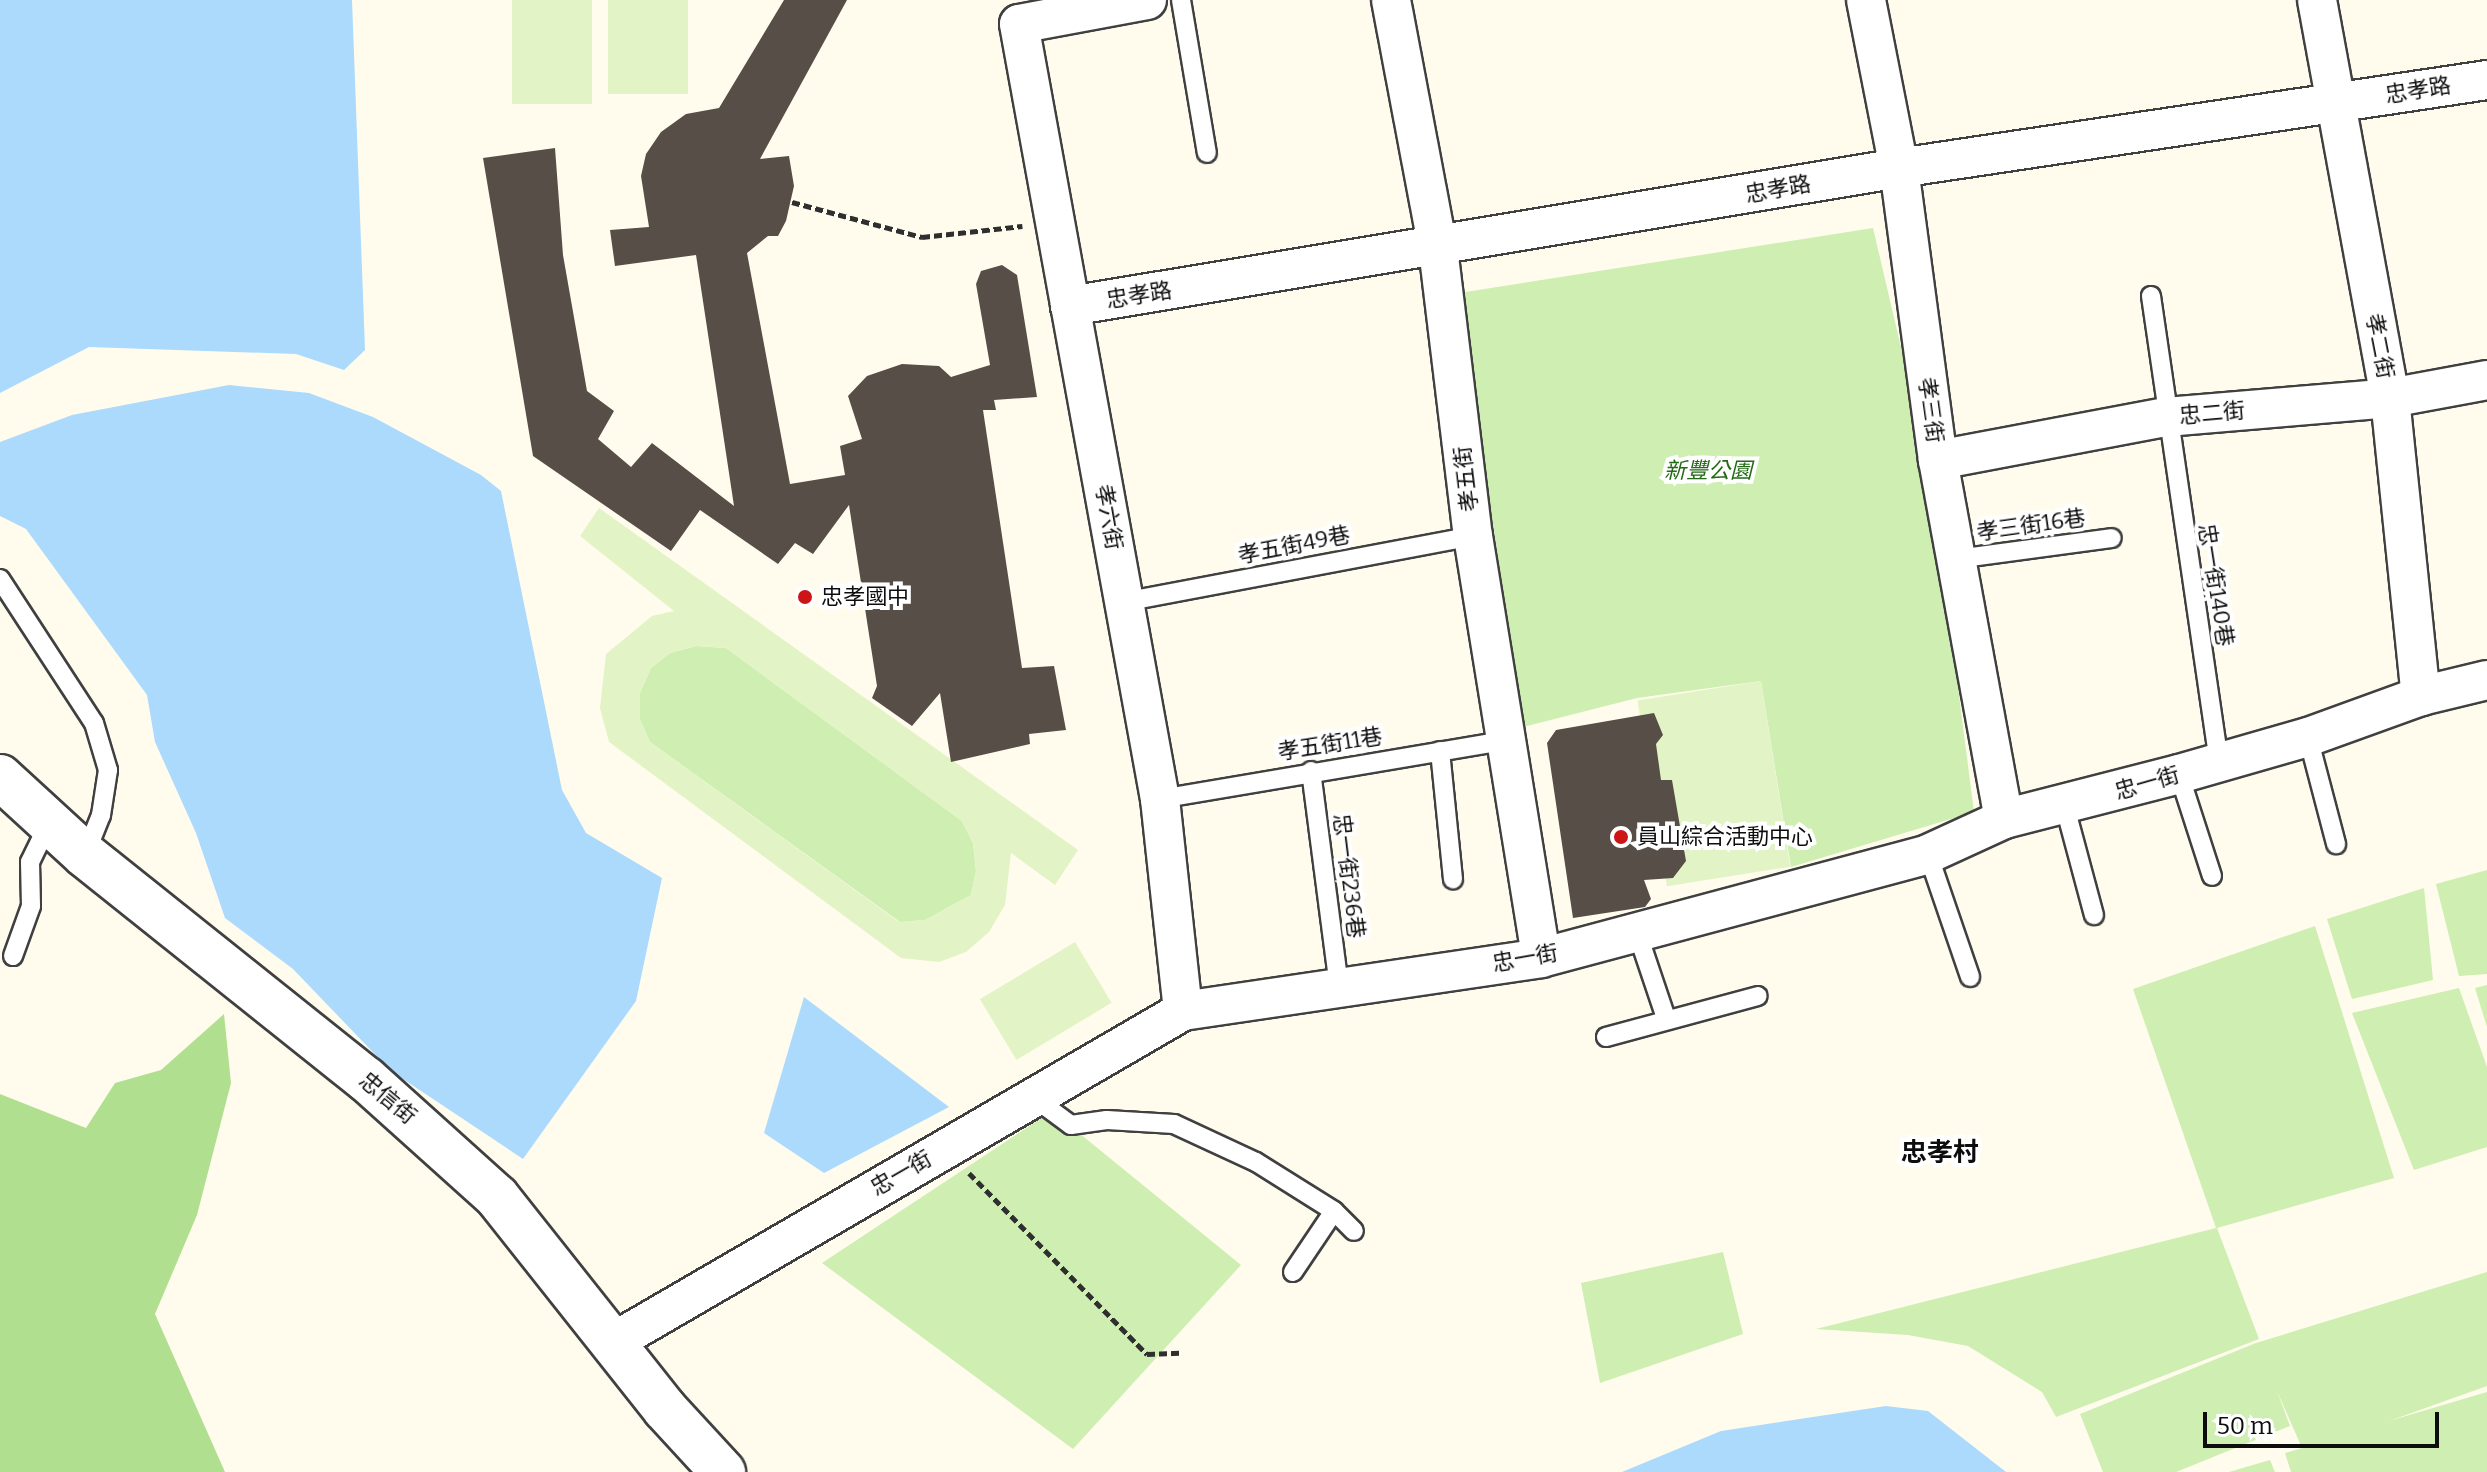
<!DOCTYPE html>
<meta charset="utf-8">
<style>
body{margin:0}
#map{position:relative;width:2487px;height:1472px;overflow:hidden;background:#fffced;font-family:Bitter,"Noto Sans TC",serif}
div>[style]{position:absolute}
.green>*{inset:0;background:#ceeeb2}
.forest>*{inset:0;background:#b0e08f}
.pitch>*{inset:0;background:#e2f4c5;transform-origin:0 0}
.water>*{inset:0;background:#abdafd}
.building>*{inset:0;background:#574e48}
.path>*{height:5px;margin-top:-2.5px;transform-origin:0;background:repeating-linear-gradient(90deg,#2f2f2f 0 8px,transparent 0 12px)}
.roads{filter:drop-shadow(2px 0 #404040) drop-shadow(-2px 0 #404040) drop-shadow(0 2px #404040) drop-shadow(0 -2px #404040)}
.service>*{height:18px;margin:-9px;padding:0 9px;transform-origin:9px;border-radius:9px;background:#fff}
.minor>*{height:38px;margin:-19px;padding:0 19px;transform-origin:19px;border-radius:19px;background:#fff}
.tertiary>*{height:44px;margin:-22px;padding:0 22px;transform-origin:22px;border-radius:22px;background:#fff}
.dots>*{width:22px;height:22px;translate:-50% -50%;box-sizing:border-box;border:4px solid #fff;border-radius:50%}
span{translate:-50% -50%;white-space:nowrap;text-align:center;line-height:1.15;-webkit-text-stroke:8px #fff;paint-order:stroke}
.street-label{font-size:22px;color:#0d0d0d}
.park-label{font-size:22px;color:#246b16;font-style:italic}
.poi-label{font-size:22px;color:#0d0d0d}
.left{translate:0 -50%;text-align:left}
.quarter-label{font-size:26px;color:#0d0d0d;font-weight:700}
.scale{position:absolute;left:2203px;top:1412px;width:236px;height:36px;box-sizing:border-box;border:4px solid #0d0d0d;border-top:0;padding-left:10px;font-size:24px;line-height:28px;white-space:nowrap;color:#0d0d0d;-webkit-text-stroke:6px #fff;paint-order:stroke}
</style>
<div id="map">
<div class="green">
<i style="clip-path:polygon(1873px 228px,1930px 471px,1974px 812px,1791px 867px,1761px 681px,1637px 698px,1523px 727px,1459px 293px)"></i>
<i style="clip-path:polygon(696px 646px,726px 648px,962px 821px,973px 843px,976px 871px,971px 895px,925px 920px,900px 922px,650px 742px,640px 720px,640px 693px,651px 668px,670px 653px)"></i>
<i style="clip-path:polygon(2487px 870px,2487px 974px,2459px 976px,2436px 884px)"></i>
<i style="clip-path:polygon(2424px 888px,2433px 980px,2352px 999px,2327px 919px)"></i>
<i style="clip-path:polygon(2315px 926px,2394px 1178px,2217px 1228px,2259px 1339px,2056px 1417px,2042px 1392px,1968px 1346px,1908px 1335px,1816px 1329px,2216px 1228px,2133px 989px)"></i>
<i style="clip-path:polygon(2487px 985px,2487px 1027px,2475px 988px)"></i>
<i style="clip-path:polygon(2459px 988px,2487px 1067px,2487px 1147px,2414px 1170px,2352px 1013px)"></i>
<i style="clip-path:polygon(1052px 1111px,1241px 1265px,1073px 1449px,822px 1263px)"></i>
<i style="clip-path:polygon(1723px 1252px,1743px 1334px,1600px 1383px,1581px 1283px)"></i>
<i style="clip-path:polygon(2487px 1272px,2487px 1386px,2389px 1421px,2487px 1392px,2487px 1472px,2291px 1472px,2285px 1453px,2302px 1448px,2277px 1391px,2290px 1426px,2176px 1472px,2103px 1472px,2080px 1414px,2256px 1343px)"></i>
<i style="clip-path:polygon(2270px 1460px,2275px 1472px,2229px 1472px)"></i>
</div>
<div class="forest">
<i style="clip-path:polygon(224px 1014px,231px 1083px,197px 1215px,155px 1314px,225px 1472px,0 1472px,0 1094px,86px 1128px,115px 1083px,161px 1070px)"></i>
</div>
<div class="pitch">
<i style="left:512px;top:0;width:80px;height:104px"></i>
<i style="left:608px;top:0;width:80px;height:94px"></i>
<i style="clip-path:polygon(evenodd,599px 508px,1078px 850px,1055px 885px,1011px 853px,1005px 905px,989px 932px,966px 952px,939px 962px,901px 958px,609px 742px,600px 708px,606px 654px,652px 616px,674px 611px,580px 536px,599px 508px,696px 646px,726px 648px,962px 821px,973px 843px,976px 871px,971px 895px,925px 920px,899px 922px,650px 742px,640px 720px,640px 693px,651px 668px,670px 653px,696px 646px)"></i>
<i style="left:1761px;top:681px;width:188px;height:125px;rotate:81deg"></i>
<i style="left:1075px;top:942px;width:71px;height:111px;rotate:59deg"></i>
</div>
<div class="water">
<i style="clip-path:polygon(0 0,352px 0,365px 350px,344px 370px,296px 354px,89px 347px,0 393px)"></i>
<i style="clip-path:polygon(229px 385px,309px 393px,373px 417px,481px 475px,501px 491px,562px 790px,586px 833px,662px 878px,636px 1001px,523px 1159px,391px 1071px,293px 969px,225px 918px,196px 833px,155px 742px,147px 695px,26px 529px,0 516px,0 442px,72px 415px)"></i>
<i style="clip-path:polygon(804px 997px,949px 1107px,824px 1173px,764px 1133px)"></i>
<i style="clip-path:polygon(1886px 1406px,1928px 1411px,2006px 1472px,1622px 1472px,1721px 1431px)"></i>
</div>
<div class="building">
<i style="clip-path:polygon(784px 0,847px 0,760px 159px,789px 156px,794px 186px,786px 221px,778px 236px,768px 236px,747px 253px,790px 484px,845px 475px,840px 446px,862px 439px,848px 396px,867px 376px,902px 364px,939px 366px,951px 377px,990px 365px,976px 284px,981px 271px,1002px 265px,1017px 275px,1037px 397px,994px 400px,996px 410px,983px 410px,1022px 668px,1054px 666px,1066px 730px,1029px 734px,1030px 744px,951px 762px,940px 693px,912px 726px,872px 698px,877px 686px,849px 505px,813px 554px,795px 543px,778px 564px,700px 510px,671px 551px,533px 456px,483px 158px,555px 148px,563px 255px,587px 391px,614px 411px,598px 439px,631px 467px,652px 443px,734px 506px,696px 255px,615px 266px,610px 230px,649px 227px,641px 176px,646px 154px,661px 132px,686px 114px,719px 108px)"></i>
<i style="clip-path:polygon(1654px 713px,1663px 735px,1656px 744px,1661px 780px,1672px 780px,1686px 861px,1673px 878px,1644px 880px,1651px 899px,1645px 907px,1573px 918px,1547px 743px,1556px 730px)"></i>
</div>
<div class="path">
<i style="left:792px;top:202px;width:135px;rotate:15.1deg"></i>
<i style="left:922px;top:237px;width:101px;rotate:-6.3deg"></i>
<i style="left:969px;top:1173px;width:254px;rotate:45.5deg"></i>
<i style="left:1147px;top:1354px;width:33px;rotate:-2deg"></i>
</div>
<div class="roads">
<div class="service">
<i style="left:1181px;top:0;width:155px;rotate:80.4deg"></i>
<i style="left:2151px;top:296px;width:469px;rotate:81.7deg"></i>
<i style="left:1957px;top:559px;width:156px;rotate:-7.7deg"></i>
<i style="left:0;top:579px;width:172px;rotate:56.9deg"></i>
<i style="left:94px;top:723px;width:49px;rotate:73.4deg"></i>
<i style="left:108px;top:770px;width:46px;rotate:98.8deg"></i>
<i style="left:101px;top:815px;width:43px;rotate:111.8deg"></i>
<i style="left:1124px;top:602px;width:355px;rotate:-10.7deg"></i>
<i style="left:2308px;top:737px;width:111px;rotate:75.3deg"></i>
<i style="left:1440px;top:751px;width:129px;rotate:84.2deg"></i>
<i style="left:1311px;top:771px;width:218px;rotate:82.6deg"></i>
<i style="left:2179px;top:774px;width:107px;rotate:72.1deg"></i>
<i style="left:1160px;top:799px;width:353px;rotate:-9.6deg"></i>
<i style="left:2065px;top:807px;width:112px;rotate:75deg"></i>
<i style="left:1928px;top:854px;width:130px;rotate:71.1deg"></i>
<i style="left:1637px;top:932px;width:91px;rotate:71.4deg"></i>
<i style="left:13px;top:956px;width:53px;rotate:-70.2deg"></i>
<i style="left:31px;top:906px;width:44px;rotate:-91.3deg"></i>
<i style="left:30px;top:862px;width:43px;rotate:-64deg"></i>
<i style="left:1606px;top:1037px;width:157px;rotate:-15.1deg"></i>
<i style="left:1033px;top:1097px;width:47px;rotate:36.4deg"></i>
<i style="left:1071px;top:1125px;width:36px;rotate:-8deg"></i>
<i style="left:1107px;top:1120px;width:67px;rotate:3.4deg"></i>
<i style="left:1174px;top:1124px;width:90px;rotate:24.9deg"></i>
<i style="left:1256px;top:1162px;width:92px;rotate:32.1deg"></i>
<i style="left:1334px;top:1211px;width:28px;rotate:45deg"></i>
<i style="left:1293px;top:1272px;width:73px;rotate:-56.1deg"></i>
</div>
<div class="minor">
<i style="left:1147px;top:0;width:130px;rotate:169.4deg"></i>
<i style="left:1019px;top:24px;width:788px;rotate:79.69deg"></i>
<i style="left:1160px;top:799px;width:213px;rotate:83.8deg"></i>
<i style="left:1391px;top:0;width:252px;rotate:79.3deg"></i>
<i style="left:1438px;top:248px;width:290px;rotate:83.1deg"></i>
<i style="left:1473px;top:536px;width:427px;rotate:80.8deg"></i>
<i style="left:1866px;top:0;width:171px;rotate:78.9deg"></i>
<i style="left:1899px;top:168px;width:295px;rotate:82.4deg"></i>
<i style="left:1938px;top:460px;width:365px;rotate:79.6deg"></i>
<i style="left:2317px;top:0;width:405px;rotate:79.6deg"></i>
<i style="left:2390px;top:398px;width:300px;rotate:84.1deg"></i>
<i style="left:1070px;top:306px;width:840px;rotate:-9.45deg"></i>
<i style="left:1899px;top:168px;width:595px;rotate:-8.51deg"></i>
<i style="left:1938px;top:460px;width:232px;rotate:-10.7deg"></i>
<i style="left:2166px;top:417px;width:225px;rotate:-4.8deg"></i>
<i style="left:2390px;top:398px;width:99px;rotate:-10.5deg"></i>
<i style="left:615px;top:1341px;width:657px;rotate:-30.16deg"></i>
<i style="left:1183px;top:1011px;width:362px;rotate:-8.4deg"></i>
<i style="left:1541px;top:958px;width:401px;rotate:-15deg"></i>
<i style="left:1928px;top:854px;width:84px;rotate:-24.7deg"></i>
<i style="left:2004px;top:819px;width:181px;rotate:-14.4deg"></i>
<i style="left:2179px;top:774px;width:134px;rotate:-16deg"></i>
<i style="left:2308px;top:737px;width:120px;rotate:-19.9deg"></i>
<i style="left:2421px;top:696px;width:68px;rotate:-13.6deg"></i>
</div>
<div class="tertiary">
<i style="left:0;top:777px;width:115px;rotate:42.5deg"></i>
<i style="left:85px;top:855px;width:359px;rotate:38.6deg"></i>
<i style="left:366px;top:1079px;width:176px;rotate:42deg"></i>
<i style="left:497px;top:1197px;width:270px;rotate:51.6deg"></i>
<i style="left:665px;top:1409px;width:86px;rotate:47.4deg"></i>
</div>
</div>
<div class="dots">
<i style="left:805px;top:597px;background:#cc1616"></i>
<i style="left:1621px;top:837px;background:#cc1616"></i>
</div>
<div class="street-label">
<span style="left:2418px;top:90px;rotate:-9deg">忠孝路</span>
<span style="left:1778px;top:189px;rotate:-10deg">忠孝路</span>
<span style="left:1139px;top:295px;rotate:-9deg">忠孝路</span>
<span style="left:2380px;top:346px;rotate:79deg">孝二街</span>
<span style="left:1931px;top:410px;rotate:82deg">孝三街</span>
<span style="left:2212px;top:413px;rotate:-5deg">忠二街</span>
<span style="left:1466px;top:479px;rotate:-97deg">孝五街</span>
<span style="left:1109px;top:517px;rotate:80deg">孝六街</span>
<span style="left:2031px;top:525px;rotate:-8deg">孝三街16巷</span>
<span style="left:1294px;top:545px;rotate:-11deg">孝五街49巷</span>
<span style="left:2216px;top:585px;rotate:81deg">忠一街140巷</span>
<span style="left:1330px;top:744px;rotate:-9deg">孝五街11巷</span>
<span style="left:2147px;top:783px;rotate:-16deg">忠一街</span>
<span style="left:1349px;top:876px;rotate:83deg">忠一街236巷</span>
<span style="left:1525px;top:958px;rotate:-10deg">忠一街</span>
<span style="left:388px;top:1098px;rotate:40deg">忠信街</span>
<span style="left:901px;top:1173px;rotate:-30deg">忠一街</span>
</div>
<div class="park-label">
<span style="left:1708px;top:471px">新豐公園</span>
</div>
<div class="poi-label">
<span class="left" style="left:821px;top:597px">忠孝國中</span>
<span class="left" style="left:1637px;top:837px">員山綜合活動中心</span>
</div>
<div class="quarter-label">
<span style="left:1940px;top:1153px">忠孝村</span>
</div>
<div class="scale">50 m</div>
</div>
